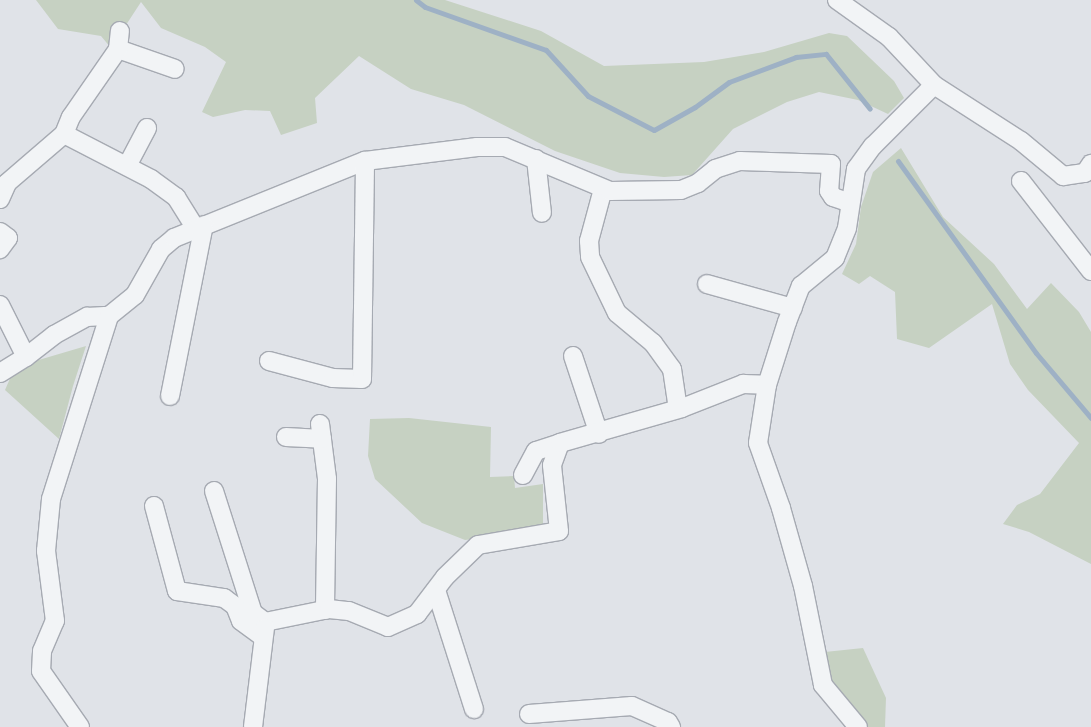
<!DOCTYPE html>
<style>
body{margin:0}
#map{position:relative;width:1091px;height:727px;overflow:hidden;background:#e0e3e8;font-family:"Archivo Narrow",sans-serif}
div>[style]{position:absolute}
.green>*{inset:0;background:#c6d1c2}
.stream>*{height:5px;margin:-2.5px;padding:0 2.5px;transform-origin:2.5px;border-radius:2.5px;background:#9eb1c5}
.roads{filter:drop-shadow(1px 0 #a6aab2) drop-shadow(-1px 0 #a6aab2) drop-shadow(0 1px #a6aab2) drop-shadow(0 -1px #a6aab2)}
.street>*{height:18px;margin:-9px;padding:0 9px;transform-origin:9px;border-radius:9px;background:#f2f4f6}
span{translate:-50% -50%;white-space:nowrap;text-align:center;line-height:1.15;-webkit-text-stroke:5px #eff2f6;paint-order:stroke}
</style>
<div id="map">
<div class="green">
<i style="clip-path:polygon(36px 0,445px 0,541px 31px,604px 66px,704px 62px,764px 52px,829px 33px,847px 36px,894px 81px,904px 98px,888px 114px,858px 100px,819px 92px,787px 102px,733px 129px,692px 175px,664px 177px,620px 173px,555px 151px,464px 105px,411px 89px,359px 56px,315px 98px,317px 123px,281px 135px,270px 111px,245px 110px,213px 117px,202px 112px,226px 62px,205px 47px,161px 28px,141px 2px,111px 48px,101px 36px,58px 29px)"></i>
<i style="clip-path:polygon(901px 148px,943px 217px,994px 264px,1027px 309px,1051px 283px,1079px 312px,1091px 332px,1091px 564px,1029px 532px,1003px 524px,1017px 505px,1040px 494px,1079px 443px,1028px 390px,1010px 364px,992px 304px,929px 348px,897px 339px,895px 292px,870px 276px,859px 284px,842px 274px,856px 244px,861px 207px,873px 172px)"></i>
<i style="clip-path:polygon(86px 346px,73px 386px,59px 439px,5px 390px,15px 367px)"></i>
<i style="clip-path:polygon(409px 418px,491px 427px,490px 477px,514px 476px,515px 488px,543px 484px,543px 526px,530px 532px,465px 540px,422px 523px,375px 479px,368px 456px,370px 419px)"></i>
<i style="clip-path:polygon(863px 648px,886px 698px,885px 727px,863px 727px,836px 698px,828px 671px,825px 652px)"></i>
</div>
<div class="stream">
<i style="left:416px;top:0;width:11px;rotate:38deg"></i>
<i style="left:425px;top:7px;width:128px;rotate:19.6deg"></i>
<i style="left:546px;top:50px;width:62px;rotate:47.6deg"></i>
<i style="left:588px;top:96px;width:74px;rotate:27.3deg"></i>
<i style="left:654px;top:130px;width:47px;rotate:-29.3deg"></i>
<i style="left:695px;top:107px;width:42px;rotate:-36.3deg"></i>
<i style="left:729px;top:82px;width:72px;rotate:-20.5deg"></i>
<i style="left:796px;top:57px;width:30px;rotate:-6deg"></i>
<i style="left:826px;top:54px;width:70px;rotate:51.3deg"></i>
<i style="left:898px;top:161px;width:236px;rotate:54.3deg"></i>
<i style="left:1036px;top:353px;width:85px;rotate:49.8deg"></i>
</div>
<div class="roads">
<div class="street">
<i style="left:837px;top:0;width:64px;rotate:35.4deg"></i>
<i style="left:889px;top:37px;width:66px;rotate:46.8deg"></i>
<i style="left:934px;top:85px;width:103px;rotate:32.8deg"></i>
<i style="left:1021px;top:141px;width:55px;rotate:39.8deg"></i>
<i style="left:1063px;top:176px;width:22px;rotate:-8deg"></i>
<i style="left:1085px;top:173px;width:11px;rotate:-56deg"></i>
<i style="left:118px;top:49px;width:60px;rotate:19.3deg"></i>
<i style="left:64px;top:134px;width:98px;rotate:27.3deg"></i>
<i style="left:151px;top:179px;width:31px;rotate:36deg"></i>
<i style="left:176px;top:197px;width:38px;rotate:58deg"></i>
<i style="left:536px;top:159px;width:54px;rotate:83.7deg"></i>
<i style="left:127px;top:166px;width:43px;rotate:-62.2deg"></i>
<i style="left:1021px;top:181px;width:114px;rotate:52.1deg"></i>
<i style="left:603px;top:189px;width:54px;rotate:105.1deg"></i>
<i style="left:589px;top:241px;width:16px;rotate:86deg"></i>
<i style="left:590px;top:257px;width:62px;rotate:64.3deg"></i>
<i style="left:617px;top:313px;width:47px;rotate:39.8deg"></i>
<i style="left:653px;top:343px;width:32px;rotate:54deg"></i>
<i style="left:672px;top:369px;width:40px;rotate:81.5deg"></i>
<i style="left:0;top:199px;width:17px;rotate:-66deg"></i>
<i style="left:7px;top:183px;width:75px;rotate:-40.7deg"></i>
<i style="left:64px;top:134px;width:18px;rotate:-68deg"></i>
<i style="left:71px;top:117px;width:83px;rotate:-55.3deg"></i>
<i style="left:118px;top:49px;width:18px;rotate:-84deg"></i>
<i style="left:0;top:232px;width:10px;rotate:37deg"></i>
<i style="left:8px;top:238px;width:14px;rotate:126deg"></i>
<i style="left:707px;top:284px;width:89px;rotate:15.6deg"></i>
<i style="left:0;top:305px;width:58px;rotate:63.4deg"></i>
<i style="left:26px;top:357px;width:36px;rotate:-38deg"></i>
<i style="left:54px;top:335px;width:38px;rotate:-29deg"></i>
<i style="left:87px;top:317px;width:22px;rotate:-3deg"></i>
<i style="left:109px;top:316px;width:33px;rotate:-39deg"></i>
<i style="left:135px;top:295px;width:53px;rotate:-60.5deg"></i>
<i style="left:161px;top:249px;width:17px;rotate:-40deg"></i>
<i style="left:174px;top:238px;width:206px;rotate:-22deg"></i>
<i style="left:365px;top:161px;width:113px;rotate:-7.1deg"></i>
<i style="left:477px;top:147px;width:28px"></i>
<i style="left:505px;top:147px;width:114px;rotate:22.7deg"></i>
<i style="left:610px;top:191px;width:71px;rotate:-0.8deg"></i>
<i style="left:681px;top:190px;width:18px;rotate:-22deg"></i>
<i style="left:698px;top:183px;width:22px;rotate:-39deg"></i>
<i style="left:715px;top:169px;width:26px;rotate:-18deg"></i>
<i style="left:740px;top:161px;width:91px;rotate:1.9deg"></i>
<i style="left:831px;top:164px;width:27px;rotate:94deg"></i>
<i style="left:829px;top:191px;width:7px;rotate:56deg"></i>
<i style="left:833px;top:197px;width:18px;rotate:19deg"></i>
<i style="left:573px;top:356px;width:82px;rotate:71.6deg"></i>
<i style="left:269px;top:361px;width:66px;rotate:14.9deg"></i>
<i style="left:333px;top:378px;width:29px;rotate:2deg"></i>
<i style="left:362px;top:379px;width:218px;rotate:-89.2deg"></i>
<i style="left:0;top:373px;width:31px;rotate:-32deg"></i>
<i style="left:170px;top:396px;width:174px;rotate:-78.8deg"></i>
<i style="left:320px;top:424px;width:55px;rotate:82.7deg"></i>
<i style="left:327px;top:479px;width:131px;rotate:90.9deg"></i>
<i style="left:286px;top:437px;width:36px;rotate:3deg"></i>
<i style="left:523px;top:475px;width:27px;rotate:-62deg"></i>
<i style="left:536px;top:451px;width:25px;rotate:-18deg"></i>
<i style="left:214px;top:491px;width:128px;rotate:72.3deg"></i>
<i style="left:253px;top:613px;width:15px;rotate:37deg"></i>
<i style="left:265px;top:622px;width:65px;rotate:-11.5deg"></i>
<i style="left:329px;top:609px;width:20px;rotate:6deg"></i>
<i style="left:349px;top:611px;width:42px;rotate:22.3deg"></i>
<i style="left:388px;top:627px;width:32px;rotate:-24deg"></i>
<i style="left:417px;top:614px;width:46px;rotate:-52.9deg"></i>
<i style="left:445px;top:577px;width:46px;rotate:-44.1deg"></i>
<i style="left:478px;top:545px;width:82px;rotate:-9.8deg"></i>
<i style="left:559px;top:531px;width:66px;rotate:-96.1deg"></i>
<i style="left:552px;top:465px;width:23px;rotate:-70deg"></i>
<i style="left:560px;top:443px;width:127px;rotate:-16deg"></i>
<i style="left:682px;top:408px;width:66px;rotate:-21.5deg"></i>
<i style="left:743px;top:384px;width:24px;rotate:2deg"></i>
<i style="left:154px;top:506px;width:88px;rotate:74.9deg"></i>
<i style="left:177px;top:591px;width:48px;rotate:8.5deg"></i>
<i style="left:224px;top:598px;width:14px;rotate:36deg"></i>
<i style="left:235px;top:606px;width:16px;rotate:68deg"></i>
<i style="left:241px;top:621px;width:27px;rotate:36deg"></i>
<i style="left:436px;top:590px;width:125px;rotate:72.3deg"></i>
<i style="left:529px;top:714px;width:103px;rotate:-4.4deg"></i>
<i style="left:632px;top:706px;width:39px;rotate:24deg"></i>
<i style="left:668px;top:722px;width:6px;rotate:59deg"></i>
<i style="left:80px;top:727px;width:68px;rotate:-124.9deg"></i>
<i style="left:41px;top:671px;width:20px;rotate:-87deg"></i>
<i style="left:42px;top:651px;width:33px;rotate:-67deg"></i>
<i style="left:55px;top:621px;width:71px;rotate:-97.3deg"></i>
<i style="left:46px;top:551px;width:52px;rotate:-84.5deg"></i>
<i style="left:51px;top:499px;width:192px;rotate:-72.4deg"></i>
<i style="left:253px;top:727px;width:100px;rotate:-83.1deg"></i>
<i style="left:858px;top:727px;width:55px;rotate:-129.8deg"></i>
<i style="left:823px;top:685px;width:101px;rotate:-101.4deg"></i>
<i style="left:803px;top:586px;width:81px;rotate:-105.8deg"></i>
<i style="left:781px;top:508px;width:69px;rotate:-109.5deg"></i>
<i style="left:758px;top:443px;width:59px;rotate:-81.2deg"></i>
<i style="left:767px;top:385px;width:66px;rotate:-72.4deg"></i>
<i style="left:787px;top:322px;width:39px;rotate:-69deg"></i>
<i style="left:801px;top:286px;width:44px;rotate:-39.5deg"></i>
<i style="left:835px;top:258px;width:32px;rotate:-68deg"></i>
<i style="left:847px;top:228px;width:60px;rotate:-81.3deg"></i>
<i style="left:856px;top:169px;width:29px;rotate:-54deg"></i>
<i style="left:873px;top:146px;width:86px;rotate:-45deg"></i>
</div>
</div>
</div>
